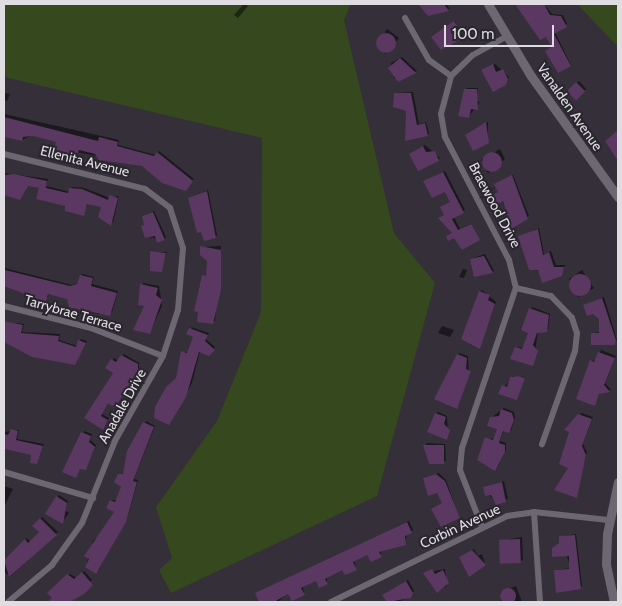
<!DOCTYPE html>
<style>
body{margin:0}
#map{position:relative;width:622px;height:606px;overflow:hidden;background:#342f38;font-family:Cabin,sans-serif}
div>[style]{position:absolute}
.green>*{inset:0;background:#35481e}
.shadow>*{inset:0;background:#0007;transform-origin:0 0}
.building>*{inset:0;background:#5b3862;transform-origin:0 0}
.round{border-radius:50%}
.minor>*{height:6px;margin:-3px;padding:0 3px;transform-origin:3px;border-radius:3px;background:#6c6771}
.secondary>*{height:9px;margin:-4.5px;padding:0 4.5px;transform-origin:4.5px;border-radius:4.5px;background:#6c6771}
span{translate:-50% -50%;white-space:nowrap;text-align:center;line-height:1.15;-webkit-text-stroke:4px #2a262e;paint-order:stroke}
.street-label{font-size:14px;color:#dfdde2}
.frame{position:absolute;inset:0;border:5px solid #dfdde2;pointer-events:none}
.scale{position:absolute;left:444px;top:25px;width:110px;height:22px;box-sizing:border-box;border:2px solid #dfdde2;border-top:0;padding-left:6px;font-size:15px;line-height:18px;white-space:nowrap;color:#dfdde2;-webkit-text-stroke:4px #2a262e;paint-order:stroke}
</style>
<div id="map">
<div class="green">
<i style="clip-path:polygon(4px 4px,351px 4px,344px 20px,394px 233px,435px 283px,377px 496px,171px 593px,159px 570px,172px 558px,156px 507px,217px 421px,261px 312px,262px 138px,4px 77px)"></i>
<i style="clip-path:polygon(577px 4px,618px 4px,618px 47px)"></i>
</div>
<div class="shadow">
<i style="clip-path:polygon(244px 4px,248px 6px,238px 18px,234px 15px)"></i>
<i style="clip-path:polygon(423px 4px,446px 4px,450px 9px,429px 14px)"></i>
<i style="clip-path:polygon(519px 4px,544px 4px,552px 14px,563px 15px,567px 24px,555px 32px,571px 65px,559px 71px,546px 35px,541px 38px)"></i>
<i style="clip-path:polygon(456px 21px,454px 28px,461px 37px,441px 48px,434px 36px)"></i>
<i style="clip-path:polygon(387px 29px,399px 38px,386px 54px,377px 47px)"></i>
<i style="clip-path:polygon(402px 57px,417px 71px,394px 78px,391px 63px)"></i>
<i style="clip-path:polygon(495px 64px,509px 77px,506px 84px,484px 69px)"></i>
<i style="left:579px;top:81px;width:11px;height:15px;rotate:49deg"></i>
<i style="clip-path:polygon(467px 88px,478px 88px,476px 101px,480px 102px,468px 117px)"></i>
<i style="clip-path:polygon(413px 92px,419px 124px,426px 122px,429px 134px,406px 140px,407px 110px,395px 93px)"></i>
<i style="clip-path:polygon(4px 93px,10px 94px,7px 101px,4px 100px)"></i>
<i style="clip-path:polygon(4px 114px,119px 140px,118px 145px,156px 155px,159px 151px,194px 179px,187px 188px,143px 165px,56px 148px,57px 141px,33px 135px,22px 140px,4px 136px)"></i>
<i style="clip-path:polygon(488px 122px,488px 142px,468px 133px)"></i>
<i style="clip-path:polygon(425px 145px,440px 158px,419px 169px,413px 152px)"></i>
<i style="clip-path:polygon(500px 149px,505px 159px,488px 173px,481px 160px)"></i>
<i style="clip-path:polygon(445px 171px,465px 210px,454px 217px,460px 229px,470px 224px,478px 240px,454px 232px,445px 215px,451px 202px,446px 190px,427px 180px)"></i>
<i style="clip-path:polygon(4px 173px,48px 179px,46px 186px,70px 192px,72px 187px,84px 188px,110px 198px,119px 196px,113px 223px,103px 206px,88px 202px,84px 214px,41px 188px,28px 185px,20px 198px,4px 190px)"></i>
<i style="clip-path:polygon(513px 175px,529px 216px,511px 227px,497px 183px)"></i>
<i style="clip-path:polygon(208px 190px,217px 235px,216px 237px,190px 198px)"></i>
<i style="clip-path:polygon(154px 211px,166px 237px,165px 239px,146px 237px,143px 216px)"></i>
<i style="clip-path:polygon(539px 228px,544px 254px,551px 251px,556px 265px,565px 265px,561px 275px,534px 270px,519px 237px)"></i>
<i style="clip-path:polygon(221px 246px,215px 321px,198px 321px,199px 287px,207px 274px,208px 261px,202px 247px)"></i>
<i style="clip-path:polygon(151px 252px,167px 252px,161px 271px)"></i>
<i style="clip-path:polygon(485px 254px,494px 271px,475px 275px,471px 259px)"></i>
<i style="clip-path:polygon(4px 268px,72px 285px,79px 283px,82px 274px,94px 277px,92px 284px,118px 291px,112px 312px,98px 314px,70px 306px,68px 298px,49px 293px,46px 300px,4px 285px)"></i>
<i style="clip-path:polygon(463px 269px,467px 270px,464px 278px,459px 277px)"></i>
<i style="clip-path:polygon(582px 270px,594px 288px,578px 297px,569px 279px)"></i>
<i style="clip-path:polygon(143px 283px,159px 286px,162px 306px,150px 332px)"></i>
<i style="clip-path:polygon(482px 290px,496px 302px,480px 347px,480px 292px)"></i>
<i style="clip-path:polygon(604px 297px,617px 340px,615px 341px,592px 333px,601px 332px,600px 318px,585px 305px)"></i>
<i style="clip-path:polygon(532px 307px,550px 314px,548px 329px,538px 332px,533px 365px,516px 347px,524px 348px,530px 332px,522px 330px)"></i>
<i style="clip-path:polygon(4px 322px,24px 324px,22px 332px,60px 334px,59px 340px,77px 346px,81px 339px,87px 341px,75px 363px,4px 342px)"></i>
<i style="clip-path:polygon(442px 326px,454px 330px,450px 337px,438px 333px)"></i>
<i style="clip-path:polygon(191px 327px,209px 333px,206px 339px,215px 347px,208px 355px,200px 351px,192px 383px,170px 422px,182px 352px,189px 352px,195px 336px)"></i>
<i style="clip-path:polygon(601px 350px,616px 356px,605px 383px,611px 390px,600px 392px,595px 404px,591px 361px,596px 360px)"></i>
<i style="clip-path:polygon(459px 353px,468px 356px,469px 377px,458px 355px)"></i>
<i style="clip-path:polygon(124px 354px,139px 363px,139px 368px,117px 405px,108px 402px,102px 414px,109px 418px,105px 427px,86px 417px,115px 373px,107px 368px,114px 358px,119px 361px)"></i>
<i style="clip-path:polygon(513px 376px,525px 377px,517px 399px,500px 393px)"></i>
<i style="clip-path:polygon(504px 408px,514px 412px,515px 418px,511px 430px,504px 430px,500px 441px,506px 443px,506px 450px,497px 468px,486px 438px,495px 439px,499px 428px,491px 418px)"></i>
<i style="clip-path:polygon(438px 412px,447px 416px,448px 437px,436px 414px)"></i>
<i style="clip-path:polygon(581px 413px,593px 417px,583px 444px,587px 452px,576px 497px,570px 468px,570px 431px,566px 429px)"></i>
<i style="clip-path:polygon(146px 421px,155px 426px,134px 479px,138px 480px,127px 519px,98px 571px,86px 566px,93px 541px,108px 527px,115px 511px,111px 500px,117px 500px,122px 486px,119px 475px,124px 473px)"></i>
<i style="clip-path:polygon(19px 430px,17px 439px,44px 444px,37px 463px,32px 454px,4px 449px,4px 432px)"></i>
<i style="clip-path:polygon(84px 431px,92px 434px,90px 440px,96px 445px,87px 467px,80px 468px,76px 477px)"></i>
<i style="clip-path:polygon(426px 443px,445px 444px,446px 461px,430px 463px)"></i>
<i style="clip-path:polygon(439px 473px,446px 480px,459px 517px,424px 478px)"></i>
<i style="clip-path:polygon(504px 481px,508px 499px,496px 503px,484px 488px)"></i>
<i style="clip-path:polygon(4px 486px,13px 489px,4px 507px)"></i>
<i style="clip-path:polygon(59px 495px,68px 501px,65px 510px,69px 513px,62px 522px,47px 514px)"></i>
<i style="clip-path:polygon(42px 517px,58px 532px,11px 576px,4px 572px,4px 560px,27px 538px,31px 543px,41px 532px,34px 526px)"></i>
<i style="clip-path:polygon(409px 521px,413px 530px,407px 534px,405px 543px,381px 550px,381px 556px,368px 553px,354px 560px,356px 568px,343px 568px,327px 577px,327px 583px,316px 579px,303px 586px,304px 594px,289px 592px,278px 602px,260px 602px,259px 592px)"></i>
<i style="clip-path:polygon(576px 534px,582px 586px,580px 588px,556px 570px,571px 568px,560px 537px)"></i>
<i style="clip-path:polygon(522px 537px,523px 560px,521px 561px,500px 541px)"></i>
<i style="clip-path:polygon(474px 549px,478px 556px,482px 554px,485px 564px,462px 556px)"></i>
<i style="clip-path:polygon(445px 569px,447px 586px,438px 591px,425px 573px)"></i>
<i style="clip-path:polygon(84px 571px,92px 580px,68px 602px,49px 602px,54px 598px,49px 593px,70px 574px,77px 578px)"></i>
<i style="clip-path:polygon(408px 580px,414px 591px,410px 597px,398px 602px,386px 593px)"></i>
<i style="clip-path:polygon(516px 586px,522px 602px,501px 602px,500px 592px)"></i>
</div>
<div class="building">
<i style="clip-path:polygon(418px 4px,444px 4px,449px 11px,428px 16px)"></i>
<i style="clip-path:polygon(515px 4px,544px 4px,550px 15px,561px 16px,567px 27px,554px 34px,571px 66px,558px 73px,545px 51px,551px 47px,546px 37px,540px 40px)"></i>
<i style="clip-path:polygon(454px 21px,457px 26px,453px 30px,460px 40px,441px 50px,431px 37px)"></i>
<i class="round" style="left:376px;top:33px;width:20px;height:20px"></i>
<i style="clip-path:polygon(400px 58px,416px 73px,398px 82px,388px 68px)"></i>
<i style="clip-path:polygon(493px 64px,496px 72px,503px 69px,508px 79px,506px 85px,493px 92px,481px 70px)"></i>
<i style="left:576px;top:82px;width:13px;height:13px;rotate:45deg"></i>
<i style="clip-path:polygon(464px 89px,477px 89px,478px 110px,471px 109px,469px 118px,458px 116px)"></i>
<i style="clip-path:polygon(394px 93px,411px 93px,417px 125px,425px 123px,428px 136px,405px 141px,406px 111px,393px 107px)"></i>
<i style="clip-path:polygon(4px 117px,98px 141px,99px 137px,118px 142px,117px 146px,154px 156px,157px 152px,193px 181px,186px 191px,162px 183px,142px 166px,99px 160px,95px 154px,79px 150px,77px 155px,68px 153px,54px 149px,56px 142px,33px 136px,23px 137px,22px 141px,4px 137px)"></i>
<i style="clip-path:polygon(486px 122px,489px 143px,473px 151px,465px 135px)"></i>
<i style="clip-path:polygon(618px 130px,618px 161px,605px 141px)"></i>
<i style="clip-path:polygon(423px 146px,426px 152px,435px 151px,439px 161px,418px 171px,409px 154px)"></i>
<i class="round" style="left:482px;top:152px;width:20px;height:20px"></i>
<i style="clip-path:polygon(443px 172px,464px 213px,452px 219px,458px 230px,471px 224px,480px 240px,462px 250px,454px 238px,448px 241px,446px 236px,452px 233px,438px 218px,444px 215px,440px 207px,450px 202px,445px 192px,432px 198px,423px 181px)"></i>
<i style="clip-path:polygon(14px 174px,47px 181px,46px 188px,68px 193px,69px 188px,82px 189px,108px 200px,109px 195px,118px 198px,111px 226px,98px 217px,101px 207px,87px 204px,84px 216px,65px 211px,65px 206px,36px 199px,39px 188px,28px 186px,20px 200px,4px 195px,4px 175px)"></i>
<i style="clip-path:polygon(512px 175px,528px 219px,511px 229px,503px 201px,498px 204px,493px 195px,498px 192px,494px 184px)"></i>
<i style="clip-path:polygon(207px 191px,216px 238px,204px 241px,201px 232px,197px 233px,188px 198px)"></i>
<i style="clip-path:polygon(153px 212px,165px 240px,157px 243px,155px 236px,145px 238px,141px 226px,144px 225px,142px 216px)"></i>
<i style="clip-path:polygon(538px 229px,543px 255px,549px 252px,554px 267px,564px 267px,562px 276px,542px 283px,538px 270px,529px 270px,518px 236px)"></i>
<i style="clip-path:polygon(200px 246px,221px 250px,221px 290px,213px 324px,197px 322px,198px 312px,194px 311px,202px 275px,206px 276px,207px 261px,200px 255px)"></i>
<i style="clip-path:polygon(150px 251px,166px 253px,162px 272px,150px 271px)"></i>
<i style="clip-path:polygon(484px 256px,493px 273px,474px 277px,470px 259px)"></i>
<i style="clip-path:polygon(5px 270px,70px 286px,77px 284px,80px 275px,93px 278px,91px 286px,117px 293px,110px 316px,69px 307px,67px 299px,48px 294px,46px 302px,4px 286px)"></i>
<i class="round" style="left:569px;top:274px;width:22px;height:22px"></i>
<i style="clip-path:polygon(140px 284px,158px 288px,156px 295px,162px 300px,150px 334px,133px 330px,144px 306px,138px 305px)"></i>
<i style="clip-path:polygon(479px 291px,490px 295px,488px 300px,495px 304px,480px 349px,461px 339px)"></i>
<i style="clip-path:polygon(602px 298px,616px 340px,615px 345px,591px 345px,591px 333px,599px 333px,599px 319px,593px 314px,587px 316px,583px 305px)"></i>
<i style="clip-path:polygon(529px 308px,549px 315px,547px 332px,537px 333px,533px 345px,538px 351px,533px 366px,510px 359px,515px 347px,522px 349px,528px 333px,521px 330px)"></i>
<i style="clip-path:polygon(4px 321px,23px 325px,21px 333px,59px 336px,58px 341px,76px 347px,78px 340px,86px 343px,75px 365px,32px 357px,4px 342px)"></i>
<i style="clip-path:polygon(189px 328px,208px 335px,205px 341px,215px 350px,209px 356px,199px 352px,186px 397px,169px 425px,154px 418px,155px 407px,166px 387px,176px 378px,181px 351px,187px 353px,193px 337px,186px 334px)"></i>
<i style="clip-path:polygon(598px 352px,615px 358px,604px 385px,610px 392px,599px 394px,595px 406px,576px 399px,590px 360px,594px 362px)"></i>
<i style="clip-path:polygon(457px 354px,467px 358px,466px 369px,471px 371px,457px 409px,434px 399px)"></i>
<i style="clip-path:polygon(121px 355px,138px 364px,138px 371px,115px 408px,108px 403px,101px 416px,108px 420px,103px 430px,84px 418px,113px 373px,105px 368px,111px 359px,116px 362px)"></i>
<i style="clip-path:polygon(518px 376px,525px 378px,517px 400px,498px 394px,502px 385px,507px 387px,510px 377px)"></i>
<i style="clip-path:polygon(501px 409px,512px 413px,514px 420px,509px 433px,503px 431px,499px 443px,505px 445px,505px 452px,495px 471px,477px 460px,485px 437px,493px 440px,497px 429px,487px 426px,490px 417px,499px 416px)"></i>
<i style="clip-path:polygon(435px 413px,446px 417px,444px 424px,450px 430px,447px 440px,427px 432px)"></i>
<i style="clip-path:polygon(578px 414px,592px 419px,582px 446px,586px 455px,577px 498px,554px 490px,568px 468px,559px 464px,569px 432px,564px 430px)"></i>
<i style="clip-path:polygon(143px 422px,154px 427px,133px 481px,137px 482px,126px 522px,96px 574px,85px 567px,89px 559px,84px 556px,114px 512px,106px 508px,110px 500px,115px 502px,121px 487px,114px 482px,118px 474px,123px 474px,127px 451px)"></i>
<i style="clip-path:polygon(11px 429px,18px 431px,16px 440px,43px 446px,37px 464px,30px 463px,31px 455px,4px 449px,4px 434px,8px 435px)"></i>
<i style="clip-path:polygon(81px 432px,91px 436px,89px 442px,95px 447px,86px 470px,80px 469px,76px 478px,62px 472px)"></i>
<i style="clip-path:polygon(423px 445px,444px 445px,444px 464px,429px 464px)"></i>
<i style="clip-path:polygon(436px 474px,445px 481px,460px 518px,441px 527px,431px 509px,442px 503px,437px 493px,428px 496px,423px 478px)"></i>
<i style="clip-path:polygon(502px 482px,506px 502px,496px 505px,491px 495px,485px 496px,483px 487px)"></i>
<i style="clip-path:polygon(56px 496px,67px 503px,63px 524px,45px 514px)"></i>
<i style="clip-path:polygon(40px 518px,57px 535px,9px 577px,4px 560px,25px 539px,28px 543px,39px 532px,32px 526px)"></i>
<i style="clip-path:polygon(407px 522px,412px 533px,405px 536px,406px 545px,379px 552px,382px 557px,371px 562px,367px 555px,353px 562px,357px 570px,345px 575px,342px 570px,325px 579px,328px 584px,319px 588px,316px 581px,301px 588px,305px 595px,292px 601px,288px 594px,274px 602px,259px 602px,255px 593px)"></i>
<i style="clip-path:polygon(575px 535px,581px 589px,556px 593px,554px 570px,569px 569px,569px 556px,552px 557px,552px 548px,559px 543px,559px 536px)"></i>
<i style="left:520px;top:539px;width:24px;height:21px;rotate:88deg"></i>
<i style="clip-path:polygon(472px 550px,486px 565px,469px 577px,459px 557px)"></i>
<i style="clip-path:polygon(432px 569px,435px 574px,443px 570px,449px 583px,437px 593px,423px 573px)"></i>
<i style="clip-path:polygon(82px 572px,93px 585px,84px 594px,70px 602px,47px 602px,52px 598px,47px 593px,67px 574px,74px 579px)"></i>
<i style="clip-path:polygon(406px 581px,413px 593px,411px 598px,387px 602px,382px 595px)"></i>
<i class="round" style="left:500px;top:588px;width:16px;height:16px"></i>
</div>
<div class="minor">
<i style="left:405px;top:18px;width:48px;rotate:60.3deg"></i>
<i style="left:429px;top:60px;width:27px;rotate:36deg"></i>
<i style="left:4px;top:154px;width:145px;rotate:13.9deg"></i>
<i style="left:145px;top:189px;width:31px;rotate:37deg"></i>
<i style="left:170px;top:208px;width:42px;rotate:72deg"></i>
<i style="left:183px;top:248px;width:62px;rotate:94.6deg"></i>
<i style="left:178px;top:310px;width:48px;rotate:108.1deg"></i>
<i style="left:163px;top:356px;width:98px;rotate:119.5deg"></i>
<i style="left:115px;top:441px;width:88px;rotate:111.9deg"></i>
<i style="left:82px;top:523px;width:52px;rotate:125.5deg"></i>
<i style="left:52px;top:565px;width:57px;rotate:139.9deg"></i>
<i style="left:516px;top:288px;width:36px;rotate:13deg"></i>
<i style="left:551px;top:296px;width:30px;rotate:46deg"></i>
<i style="left:572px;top:318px;width:16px;rotate:72deg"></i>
<i style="left:577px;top:333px;width:18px;rotate:96deg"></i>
<i style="left:575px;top:351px;width:99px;rotate:109.5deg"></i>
<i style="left:4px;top:306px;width:90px;rotate:14.2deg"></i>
<i style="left:91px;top:328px;width:77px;rotate:21.3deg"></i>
<i style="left:4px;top:472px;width:93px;rotate:16.3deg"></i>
<i style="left:534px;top:512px;width:90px;rotate:86.2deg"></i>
<i style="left:482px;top:527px;width:61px;rotate:-111.1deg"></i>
<i style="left:460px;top:470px;width:22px;rotate:-85deg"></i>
<i style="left:462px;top:448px;width:169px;rotate:-71.4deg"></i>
<i style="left:516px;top:288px;width:29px;rotate:-104deg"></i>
<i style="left:509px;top:260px;width:139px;rotate:-117.5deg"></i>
<i style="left:445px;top:137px;width:23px;rotate:-100deg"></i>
<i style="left:441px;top:114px;width:39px;rotate:-75deg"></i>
<i style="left:451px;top:76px;width:30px;rotate:-44deg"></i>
<i style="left:473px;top:55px;width:39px;rotate:-29deg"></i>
<i style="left:331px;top:602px;width:196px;rotate:-26deg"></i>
<i style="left:507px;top:516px;width:27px;rotate:-8deg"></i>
<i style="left:534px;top:512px;width:75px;rotate:6.1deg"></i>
</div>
<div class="secondary">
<i style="left:488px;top:4px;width:84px;rotate:59.2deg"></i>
<i style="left:531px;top:76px;width:149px;rotate:54.3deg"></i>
<i style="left:614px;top:602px;width:39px;rotate:-102deg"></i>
<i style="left:606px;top:564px;width:30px;rotate:-88deg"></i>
<i style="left:607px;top:534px;width:53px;rotate:-78.1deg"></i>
</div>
<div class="street-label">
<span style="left:570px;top:107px;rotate:55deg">Vanalden Avenue</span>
<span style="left:85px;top:161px;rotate:14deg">Ellenita Avenue</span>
<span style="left:495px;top:205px;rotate:62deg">Braewood Drive</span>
<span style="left:73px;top:313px;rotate:16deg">Tarrybrae Terrace</span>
<span style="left:122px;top:406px;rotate:-61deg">Anadale Drive</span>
<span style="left:460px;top:526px;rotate:-25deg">Corbin Avenue</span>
</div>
<div class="frame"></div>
<div class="scale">100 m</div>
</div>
